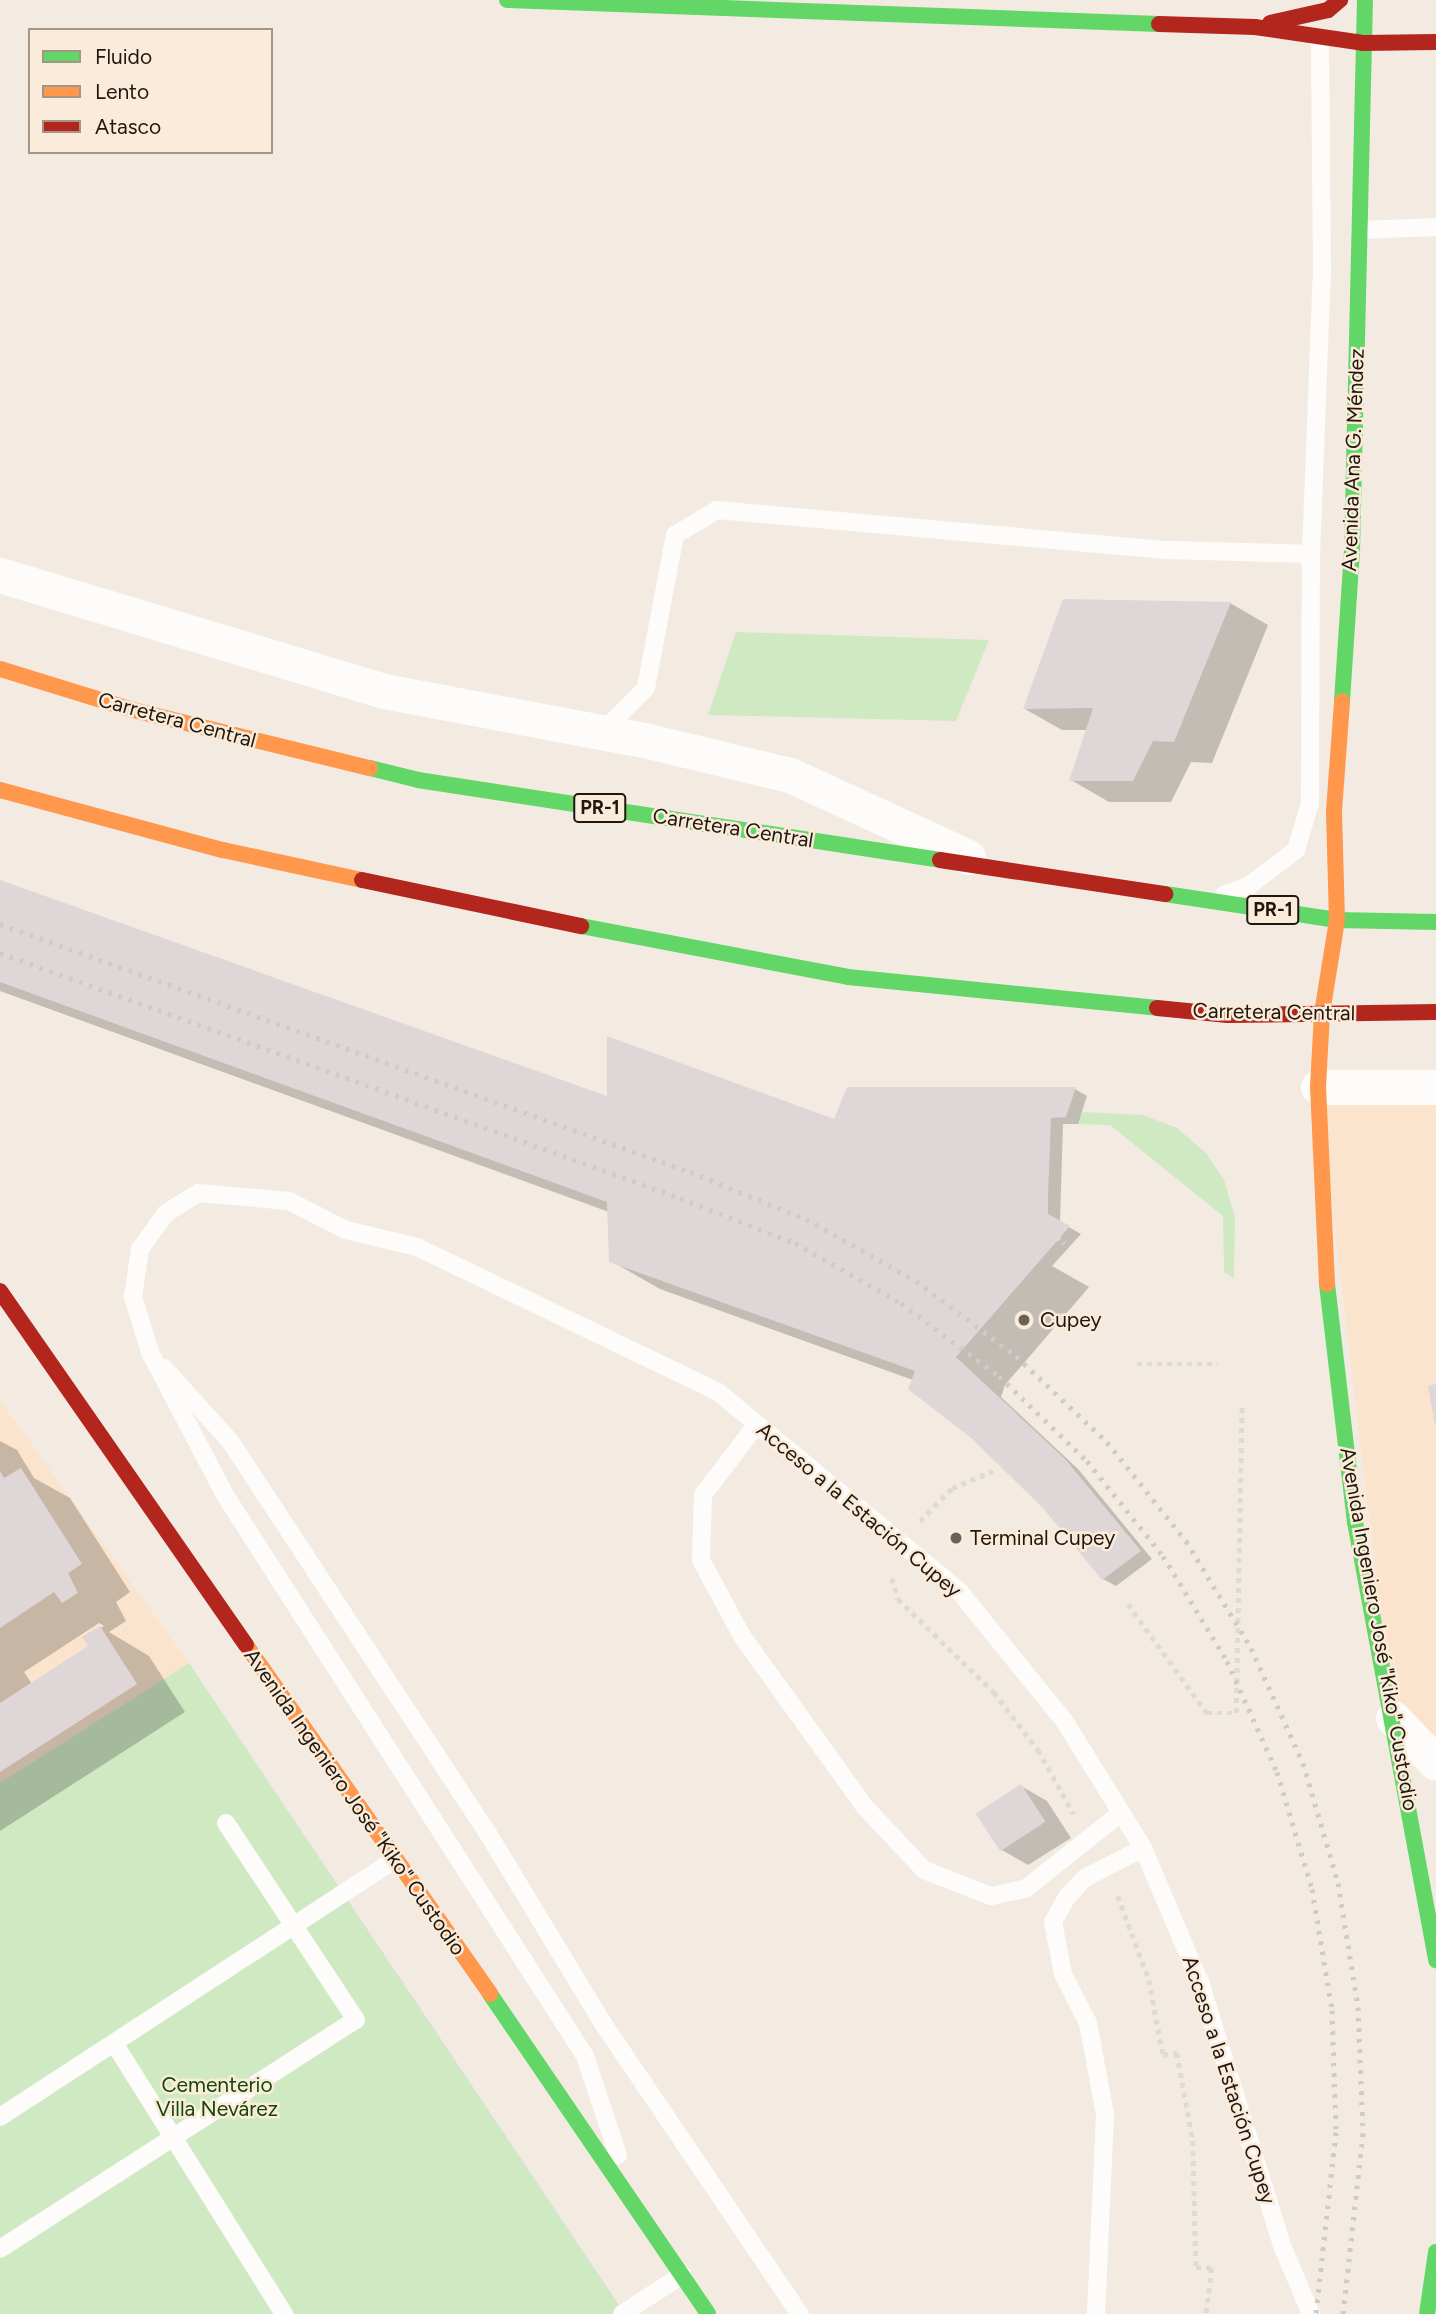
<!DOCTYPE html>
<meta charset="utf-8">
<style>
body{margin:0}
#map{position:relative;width:1436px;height:2314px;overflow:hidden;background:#f3ebe2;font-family:Figtree,sans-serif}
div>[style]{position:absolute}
.built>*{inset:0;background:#fae4cd}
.green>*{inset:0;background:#cfe9c3}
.shadow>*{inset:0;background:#0003}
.building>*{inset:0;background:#dfd6d7;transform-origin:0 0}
.path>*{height:4.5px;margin-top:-2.25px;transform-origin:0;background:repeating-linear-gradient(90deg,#dddad7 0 5px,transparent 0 10px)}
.lane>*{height:18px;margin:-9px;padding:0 9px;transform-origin:9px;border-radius:9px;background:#fdfcfb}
.street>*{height:35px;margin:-17.5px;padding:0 17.5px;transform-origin:17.5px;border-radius:17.5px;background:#fdfcfb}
.fast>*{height:16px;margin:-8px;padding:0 8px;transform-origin:8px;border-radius:8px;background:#63d668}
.slow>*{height:16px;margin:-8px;padding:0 8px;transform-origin:8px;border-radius:8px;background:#ff974d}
.jam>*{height:16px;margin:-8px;padding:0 8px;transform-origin:8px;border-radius:8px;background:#b3261e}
.rail>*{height:5px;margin-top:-2.5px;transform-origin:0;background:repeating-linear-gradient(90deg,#cecbc8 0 3.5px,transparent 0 10.5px)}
.dots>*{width:19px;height:19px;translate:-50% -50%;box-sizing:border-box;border:4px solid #fbebda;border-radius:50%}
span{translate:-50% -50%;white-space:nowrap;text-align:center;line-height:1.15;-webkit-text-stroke:5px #fbebda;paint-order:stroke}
.shield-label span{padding:2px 5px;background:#fbebda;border:2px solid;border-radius:5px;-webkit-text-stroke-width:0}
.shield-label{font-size:19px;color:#20170d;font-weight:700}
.street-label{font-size:21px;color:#20170d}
.poi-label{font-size:21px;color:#20170d}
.left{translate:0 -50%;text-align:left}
.park-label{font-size:21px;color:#114807}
.legend{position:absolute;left:28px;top:28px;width:245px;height:126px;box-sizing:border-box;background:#fbebda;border:2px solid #a39688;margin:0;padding:9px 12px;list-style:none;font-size:21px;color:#20170d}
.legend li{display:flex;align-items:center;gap:14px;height:35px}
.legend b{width:35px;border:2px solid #a39688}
</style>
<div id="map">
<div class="built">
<i style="clip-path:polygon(1318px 1087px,1436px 1087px,1436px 1763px,1393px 1718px)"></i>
<i style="clip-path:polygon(0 1400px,189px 1663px,0 1783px)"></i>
</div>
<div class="green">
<i style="clip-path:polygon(736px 632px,989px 640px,956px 721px,708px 715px)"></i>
<i style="clip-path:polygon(1082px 1112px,1143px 1115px,1177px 1128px,1206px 1153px,1224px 1180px,1235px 1217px,1234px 1278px,1224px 1272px,1223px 1216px,1110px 1125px,1077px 1124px)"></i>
<i style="clip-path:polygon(189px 1663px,625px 2314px,0 2314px,0 1783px)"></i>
</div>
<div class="shadow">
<i style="clip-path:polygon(1230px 603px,1268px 625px,1212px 763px,1191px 762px,1171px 802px,1109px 802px,1071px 780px,1087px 730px,1062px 730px,1025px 709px)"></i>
<i style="clip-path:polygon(0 882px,609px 1099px,835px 1121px,1075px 1089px,1087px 1096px,1078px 1124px,1063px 1124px,1060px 1222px,1081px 1234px,1052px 1266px,1089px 1287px,1005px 1385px,1001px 1397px,1078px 1469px,1152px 1559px,1116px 1586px,1103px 1579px,1045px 1507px,913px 1380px,660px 1289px,611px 1261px,609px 1212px,0 991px)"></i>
<i style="clip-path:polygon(evenodd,0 1441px,17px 1450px,34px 1478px,70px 1498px,130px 1592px,116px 1602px,126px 1621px,109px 1632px,149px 1656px,185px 1712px,0 1831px,0 1441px,99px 1623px,104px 1626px,84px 1637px,90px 1647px,32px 1684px,24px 1672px,99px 1623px)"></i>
<i style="clip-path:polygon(1021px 1786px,1047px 1801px,1071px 1838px,1028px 1865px,1002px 1850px,978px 1813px)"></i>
</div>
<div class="building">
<i style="clip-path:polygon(1063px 599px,1231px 602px,1174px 742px,1153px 741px,1133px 781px,1069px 781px,1093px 708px,1023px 709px)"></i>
<i style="clip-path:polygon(0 880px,607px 1096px,607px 1036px,834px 1119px,847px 1087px,1076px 1087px,1066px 1117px,1051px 1118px,1048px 1196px,1048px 1214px,1070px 1226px,956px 1357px,1066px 1460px,1141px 1551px,1102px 1580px,1043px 1508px,971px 1438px,908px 1389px,915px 1371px,609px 1262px,607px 1202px,0 982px)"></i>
<i style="clip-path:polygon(1436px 1384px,1436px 1425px,1435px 1425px,1428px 1386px)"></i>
<i style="clip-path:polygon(21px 1468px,82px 1564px,68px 1573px,78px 1593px,62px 1603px,54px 1592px,0 1628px,0 1471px,4px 1478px)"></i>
<i style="clip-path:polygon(100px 1626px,137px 1684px,0 1772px,0 1703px,88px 1646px,82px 1637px)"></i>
<i style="left:1021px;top:1784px;width:45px;height:54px;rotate:57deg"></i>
</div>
<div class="path">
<i style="left:1032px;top:1218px;width:41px;rotate:37.1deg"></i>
<i style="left:1137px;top:1364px;width:81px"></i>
<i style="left:920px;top:1521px;width:46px;rotate:-45.9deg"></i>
<i style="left:952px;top:1488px;width:44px;rotate:-22.5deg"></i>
<i style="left:892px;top:1578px;width:22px;rotate:74deg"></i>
<i style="left:898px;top:1599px;width:134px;rotate:44.1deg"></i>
<i style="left:994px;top:1692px;width:73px;rotate:52.8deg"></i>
<i style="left:1038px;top:1750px;width:73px;rotate:60.6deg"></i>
<i style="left:1128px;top:1604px;width:135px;rotate:54.1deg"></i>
<i style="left:1207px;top:1713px;width:29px"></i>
<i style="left:1236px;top:1713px;width:308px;rotate:-88.9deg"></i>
<i style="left:1118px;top:1896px;width:90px;rotate:69.7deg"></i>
<i style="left:1149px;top:1980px;width:76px;rotate:79.4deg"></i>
<i style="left:1163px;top:2055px;width:14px;rotate:-8deg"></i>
<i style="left:1177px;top:2053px;width:89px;rotate:79.7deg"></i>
<i style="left:1193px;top:2141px;width:126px;rotate:88.6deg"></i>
<i style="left:1196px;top:2267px;width:16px;rotate:4deg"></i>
<i style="left:1212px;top:2268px;width:46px;rotate:97.4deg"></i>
</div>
<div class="lane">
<i style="left:1360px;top:230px;width:76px;rotate:-2.3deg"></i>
<i style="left:602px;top:732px;width:62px;rotate:-45deg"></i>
<i style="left:646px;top:688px;width:156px;rotate:-79.3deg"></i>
<i style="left:675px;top:535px;width:49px;rotate:-30.8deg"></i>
<i style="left:717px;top:510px;width:454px;rotate:5.1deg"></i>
<i style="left:1169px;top:550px;width:142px;rotate:1.6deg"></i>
<i style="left:1224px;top:895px;width:28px;rotate:-21deg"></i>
<i style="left:1250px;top:885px;width:58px;rotate:-37.3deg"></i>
<i style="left:1296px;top:850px;width:49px;rotate:-73.4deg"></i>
<i style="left:1310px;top:803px;width:249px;rotate:-89.8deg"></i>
<i style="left:1311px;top:554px;width:280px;rotate:-87.8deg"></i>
<i style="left:1322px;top:274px;width:236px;rotate:-90.5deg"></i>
<i style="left:164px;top:1368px;width:98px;rotate:47.9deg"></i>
<i style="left:230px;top:1441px;width:468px;rotate:56.7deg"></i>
<i style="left:487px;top:1832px;width:222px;rotate:58.8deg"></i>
<i style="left:602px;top:2022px;width:353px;rotate:55.9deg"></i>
<i style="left:757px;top:1424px;width:89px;rotate:127.3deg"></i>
<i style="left:703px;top:1495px;width:65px;rotate:91.8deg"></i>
<i style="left:701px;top:1560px;width:86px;rotate:61.7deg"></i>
<i style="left:742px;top:1636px;width:209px;rotate:54.3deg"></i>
<i style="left:864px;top:1806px;width:88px;rotate:46.8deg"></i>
<i style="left:924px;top:1870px;width:72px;rotate:21.2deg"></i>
<i style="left:991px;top:1896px;width:35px;rotate:-12deg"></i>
<i style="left:1025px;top:1889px;width:122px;rotate:-38.4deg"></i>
<i style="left:114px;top:2043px;width:320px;rotate:57.9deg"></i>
<i style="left:0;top:2117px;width:470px;rotate:-33.1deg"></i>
<i style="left:618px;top:2155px;width:104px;rotate:-108.4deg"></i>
<i style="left:585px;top:2056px;width:667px;rotate:-122.69deg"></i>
<i style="left:225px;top:1495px;width:161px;rotate:-117.7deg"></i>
<i style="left:150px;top:1352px;width:58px;rotate:-107.2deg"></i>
<i style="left:133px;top:1297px;width:49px;rotate:-81.7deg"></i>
<i style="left:140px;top:1249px;width:44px;rotate:-54.2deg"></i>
<i style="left:166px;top:1213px;width:38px;rotate:-32deg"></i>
<i style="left:198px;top:1193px;width:91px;rotate:5deg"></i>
<i style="left:289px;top:1201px;width:64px;rotate:27deg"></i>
<i style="left:346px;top:1230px;width:73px;rotate:13.5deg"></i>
<i style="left:417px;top:1247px;width:334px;rotate:25.7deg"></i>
<i style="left:718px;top:1392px;width:313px;rotate:39.5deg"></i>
<i style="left:959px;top:1591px;width:169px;rotate:51deg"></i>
<i style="left:1065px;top:1722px;width:148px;rotate:58.2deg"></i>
<i style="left:1143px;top:1848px;width:146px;rotate:67deg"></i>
<i style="left:1200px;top:1982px;width:279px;rotate:72.7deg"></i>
<i style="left:1283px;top:2248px;width:72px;rotate:67deg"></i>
<i style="left:0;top:2249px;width:423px;rotate:-32.8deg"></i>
<i style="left:356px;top:2020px;width:236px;rotate:-123.4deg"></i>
<i style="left:622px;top:2314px;width:72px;rotate:-33deg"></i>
<i style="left:1096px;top:2314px;width:200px;rotate:-87.4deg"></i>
<i style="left:1105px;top:2114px;width:93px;rotate:-100.6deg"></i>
<i style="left:1088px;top:2023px;width:55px;rotate:-117deg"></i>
<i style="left:1063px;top:1974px;width:53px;rotate:-100.9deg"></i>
<i style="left:1053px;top:1922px;width:29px;rotate:-61deg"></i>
<i style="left:1067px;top:1897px;width:26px;rotate:-47deg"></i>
<i style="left:1085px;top:1878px;width:65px;rotate:-27.3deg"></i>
</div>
<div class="street">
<i style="left:0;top:575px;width:401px;rotate:16.8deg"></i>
<i style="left:384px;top:691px;width:265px;rotate:10.7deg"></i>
<i style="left:644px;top:740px;width:150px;rotate:13.5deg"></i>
<i style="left:790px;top:775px;width:196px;rotate:24.7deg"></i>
<i style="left:1318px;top:1087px;width:118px"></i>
<i style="left:1393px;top:1718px;width:62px;rotate:46.3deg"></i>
</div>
<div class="fast">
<i style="left:507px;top:0;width:652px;rotate:2.11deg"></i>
<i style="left:1342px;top:701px;width:150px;rotate:-86.2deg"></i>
<i style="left:1352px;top:551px;width:551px;rotate:-88.65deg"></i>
<i style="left:370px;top:768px;width:49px;rotate:14deg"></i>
<i style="left:418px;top:780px;width:528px;rotate:8.71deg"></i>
<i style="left:1165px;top:894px;width:174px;rotate:8.6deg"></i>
<i style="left:1337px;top:920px;width:99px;rotate:1.2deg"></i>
<i style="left:581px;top:926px;width:272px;rotate:10.8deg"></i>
<i style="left:848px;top:977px;width:311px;rotate:5.7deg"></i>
<i style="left:1327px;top:1284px;width:240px;rotate:83.3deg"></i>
<i style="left:1355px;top:1522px;width:446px;rotate:79.5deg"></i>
<i style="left:490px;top:1994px;width:387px;rotate:55.7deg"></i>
<i style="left:1427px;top:2314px;width:63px;rotate:-81.7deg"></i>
</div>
<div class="slow">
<i style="left:0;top:669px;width:139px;rotate:17.1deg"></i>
<i style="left:133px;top:710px;width:244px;rotate:13.8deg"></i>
<i style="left:0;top:790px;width:231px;rotate:15.1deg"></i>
<i style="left:223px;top:850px;width:142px;rotate:12.2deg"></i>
<i style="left:1327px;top:1284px;width:197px;rotate:-92.6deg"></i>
<i style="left:1318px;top:1087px;width:74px;rotate:-86.9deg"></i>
<i style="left:1322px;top:1013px;width:94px;rotate:-80.8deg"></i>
<i style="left:1337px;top:920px;width:109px;rotate:-91.6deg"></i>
<i style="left:1334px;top:811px;width:110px;rotate:-85.8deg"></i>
<i style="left:246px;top:1645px;width:426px;rotate:55deg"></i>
</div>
<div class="jam">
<i style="left:1270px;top:23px;width:59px;rotate:-12.6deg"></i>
<i style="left:1328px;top:10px;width:16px;rotate:-40deg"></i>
<i style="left:1159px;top:24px;width:96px;rotate:1.8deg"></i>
<i style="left:1255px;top:27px;width:109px;rotate:8.4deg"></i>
<i style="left:1363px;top:43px;width:73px;rotate:-0.8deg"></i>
<i style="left:940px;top:860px;width:228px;rotate:8.6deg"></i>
<i style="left:362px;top:880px;width:224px;rotate:11.9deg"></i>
<i style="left:1157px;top:1008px;width:71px;rotate:5.6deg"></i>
<i style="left:1228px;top:1015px;width:208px;rotate:-0.8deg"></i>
<i style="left:0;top:1291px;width:431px;rotate:55.2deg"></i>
</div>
<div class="rail">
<i style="left:0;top:924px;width:733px;rotate:19.77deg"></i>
<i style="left:690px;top:1172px;width:125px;rotate:22.1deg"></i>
<i style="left:806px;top:1219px;width:126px;rotate:29.4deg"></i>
<i style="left:916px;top:1281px;width:125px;rotate:36.9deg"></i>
<i style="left:1016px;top:1356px;width:125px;rotate:43.4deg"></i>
<i style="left:1107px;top:1442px;width:127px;rotate:51.4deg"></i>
<i style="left:1186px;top:1541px;width:125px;rotate:58.7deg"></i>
<i style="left:1251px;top:1648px;width:126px;rotate:65.7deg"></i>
<i style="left:1303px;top:1763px;width:125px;rotate:73.7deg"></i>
<i style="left:1338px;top:1883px;width:126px;rotate:80.8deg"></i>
<i style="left:1358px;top:2007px;width:126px;rotate:87.7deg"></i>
<i style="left:1363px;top:2133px;width:182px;rotate:96.3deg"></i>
<i style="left:0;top:953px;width:723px;rotate:19.81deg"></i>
<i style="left:680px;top:1198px;width:123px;rotate:21.4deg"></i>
<i style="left:795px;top:1243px;width:122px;rotate:29.5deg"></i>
<i style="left:901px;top:1303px;width:122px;rotate:36.7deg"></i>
<i style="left:999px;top:1376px;width:122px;rotate:44deg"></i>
<i style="left:1087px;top:1461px;width:122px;rotate:51.3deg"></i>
<i style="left:1163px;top:1556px;width:123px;rotate:58.6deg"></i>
<i style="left:1227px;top:1661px;width:122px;rotate:65.8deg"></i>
<i style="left:1277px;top:1772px;width:122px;rotate:73.3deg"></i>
<i style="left:1312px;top:1889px;width:123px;rotate:80.6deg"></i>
<i style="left:1332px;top:2010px;width:122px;rotate:88.1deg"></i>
<i style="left:1336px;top:2132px;width:183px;rotate:96.3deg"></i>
</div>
<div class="dots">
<i style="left:1024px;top:1320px;background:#6a6158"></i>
<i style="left:956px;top:1538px;background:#6a6158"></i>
</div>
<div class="shield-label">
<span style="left:600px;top:808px">PR-1</span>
<span style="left:1273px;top:910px">PR-1</span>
</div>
<div class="street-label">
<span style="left:1353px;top:460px;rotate:-88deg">Avenida Ana G. Méndez</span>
<span style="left:177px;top:720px;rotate:15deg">Carretera Central</span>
<span style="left:733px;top:828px;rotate:9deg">Carretera Central</span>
<span style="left:1274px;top:1012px;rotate:1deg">Carretera Central</span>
<span style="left:859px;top:1510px;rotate:40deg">Acceso a la Estación Cupey</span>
<span style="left:1379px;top:1629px;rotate:80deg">Avenida Ingeniero José "Kiko" Custodio</span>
<span style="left:355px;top:1802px;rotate:55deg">Avenida Ingeniero José "Kiko" Custodio</span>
<span style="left:1229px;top:2080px;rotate:72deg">Acceso a la Estación Cupey</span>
</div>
<div class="poi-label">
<span class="left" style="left:1040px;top:1320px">Cupey</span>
<span class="left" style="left:970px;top:1538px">Terminal Cupey</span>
</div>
<div class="park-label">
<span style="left:217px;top:2097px">Cementerio<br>Villa Nevárez</span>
</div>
<ul class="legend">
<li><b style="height:9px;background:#63d668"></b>Fluido</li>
<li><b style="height:9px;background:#ff974d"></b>Lento</li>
<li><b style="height:9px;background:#b3261e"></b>Atasco</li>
</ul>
</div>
